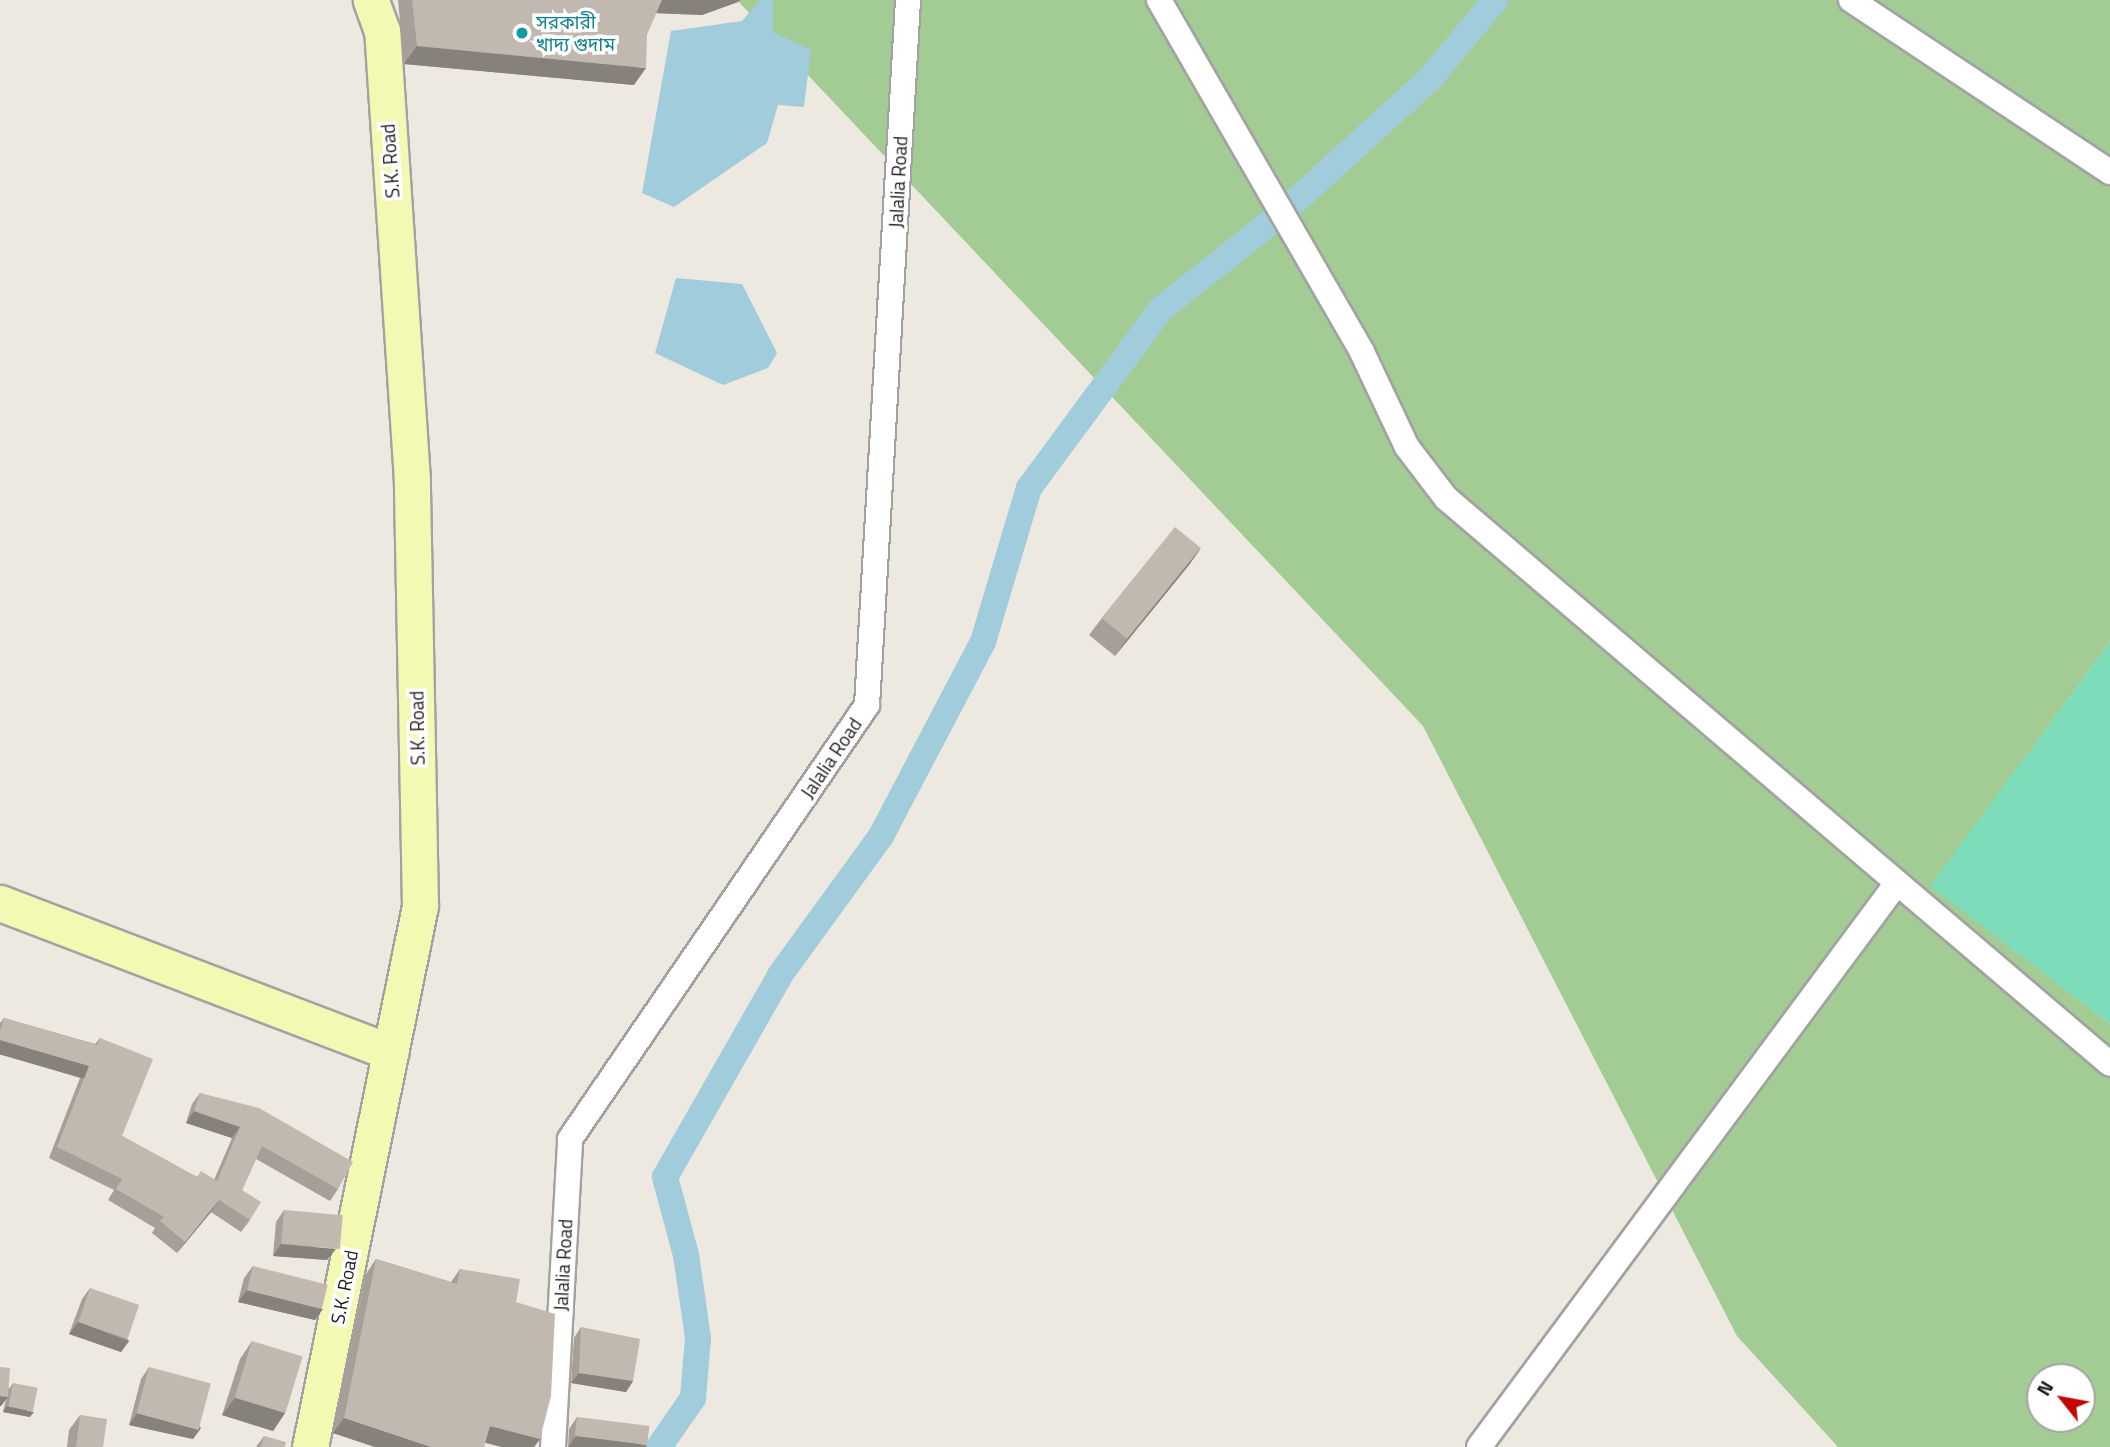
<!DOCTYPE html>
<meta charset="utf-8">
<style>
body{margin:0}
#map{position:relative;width:2110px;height:1447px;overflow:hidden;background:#ede9e0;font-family:"Titillium Web","Noto Sans Bengali",sans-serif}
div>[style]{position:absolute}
.forest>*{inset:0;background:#a3cc94}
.pitch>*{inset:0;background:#7ddcba}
.water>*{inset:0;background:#a0ccdb}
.canal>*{height:26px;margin:-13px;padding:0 13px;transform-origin:13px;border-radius:13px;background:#a0ccdb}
.roads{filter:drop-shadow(2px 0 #a2a2a2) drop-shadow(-2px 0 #a2a2a2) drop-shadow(0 2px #a2a2a2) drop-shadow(0 -2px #a2a2a2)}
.minor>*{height:24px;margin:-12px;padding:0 12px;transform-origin:12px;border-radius:12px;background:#fff}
.secondary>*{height:35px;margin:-17.5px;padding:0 17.5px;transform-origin:17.5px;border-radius:17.5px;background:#f3f9b2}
.wall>*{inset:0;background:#a69e97}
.shaded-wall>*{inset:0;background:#87817b;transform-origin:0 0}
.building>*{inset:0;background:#c1b8b0;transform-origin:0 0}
.dots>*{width:19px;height:19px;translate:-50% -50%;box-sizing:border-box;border:4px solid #fff;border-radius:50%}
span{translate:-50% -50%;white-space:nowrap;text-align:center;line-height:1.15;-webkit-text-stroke:7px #fff;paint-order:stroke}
.culture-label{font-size:19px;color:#0d838f}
.left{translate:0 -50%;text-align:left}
.street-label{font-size:19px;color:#1b1b1b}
.north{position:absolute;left:2026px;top:1363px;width:70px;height:70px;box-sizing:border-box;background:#fff;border:2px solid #a4a4a4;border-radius:50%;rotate:301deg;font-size:19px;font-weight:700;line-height:28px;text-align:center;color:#1b1b1b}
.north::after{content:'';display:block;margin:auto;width:24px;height:32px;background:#c40601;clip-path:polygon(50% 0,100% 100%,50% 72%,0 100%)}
</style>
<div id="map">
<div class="forest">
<i style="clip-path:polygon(evenodd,737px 0,2110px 0,2110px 642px,1931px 886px,2110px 1024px,2110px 1447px,1838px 1447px,1737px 1336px,1423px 726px,737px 0,2040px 1377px,2082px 1377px,2082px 1419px,2040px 1419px,2040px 1377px)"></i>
</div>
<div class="pitch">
<i style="clip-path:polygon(2110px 642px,2110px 1024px,1930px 886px)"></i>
</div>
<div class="water">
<i style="clip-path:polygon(760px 0,773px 0,773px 32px,811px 50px,804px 107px,778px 105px,767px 143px,674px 207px,642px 193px,671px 31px,742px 21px)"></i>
<i style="clip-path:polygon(676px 278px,742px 284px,777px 353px,768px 368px,723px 385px,655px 353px)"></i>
</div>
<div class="canal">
<i style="left:659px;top:1447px;width:60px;rotate:-55.2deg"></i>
<i style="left:693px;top:1398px;width:60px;rotate:-85.2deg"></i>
<i style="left:698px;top:1338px;width:84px;rotate:-98.2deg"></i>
<i style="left:686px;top:1255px;width:81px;rotate:-105.1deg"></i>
<i style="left:665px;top:1177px;width:232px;rotate:-60.3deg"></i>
<i style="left:780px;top:975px;width:172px;rotate:-54deg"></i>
<i style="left:881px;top:836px;width:219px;rotate:-62.3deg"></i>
<i style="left:983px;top:642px;width:161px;rotate:-73.4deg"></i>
<i style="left:1029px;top:488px;width:222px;rotate:-53.6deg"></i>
<i style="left:1161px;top:309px;width:153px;rotate:-38.4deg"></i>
<i style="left:1281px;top:214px;width:200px;rotate:-42.2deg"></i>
<i style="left:1429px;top:80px;width:104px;rotate:-50.5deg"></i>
</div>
<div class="roads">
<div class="minor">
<i style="left:1159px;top:0;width:406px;rotate:60deg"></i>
<i style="left:1362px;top:352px;width:105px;rotate:64.7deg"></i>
<i style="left:1407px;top:447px;width:64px;rotate:52.6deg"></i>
<i style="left:1446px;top:498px;width:872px;rotate:40.44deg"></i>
<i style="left:1851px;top:0;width:311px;rotate:33.6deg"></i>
<i style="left:553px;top:1447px;width:308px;rotate:-86.8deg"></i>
<i style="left:570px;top:1139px;width:526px;rotate:-55.61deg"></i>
<i style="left:867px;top:705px;width:706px;rotate:-86.67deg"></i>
<i style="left:1479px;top:1447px;width:702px;rotate:-53.46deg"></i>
</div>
<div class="secondary">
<i style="left:0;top:903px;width:418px;rotate:20.9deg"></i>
<i style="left:310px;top:1447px;width:552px;rotate:-78.51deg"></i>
<i style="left:420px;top:906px;width:426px;rotate:-91.1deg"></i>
<i style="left:412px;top:480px;width:450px;rotate:-93.8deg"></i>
<i style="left:382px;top:31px;width:33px;rotate:-110deg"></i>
</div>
</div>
<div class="wall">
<i style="clip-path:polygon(398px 0,740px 0,738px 2px,702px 15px,656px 13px,647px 34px,634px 85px,404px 64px)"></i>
<i style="clip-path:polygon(1201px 548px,1189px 565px,1115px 656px,1089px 635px,1102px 618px)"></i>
<i style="clip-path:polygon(4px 1018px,95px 1044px,100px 1038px,122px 1136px,197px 1177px,214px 1180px,232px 1138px,186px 1123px,192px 1104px,200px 1093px,338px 1189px,330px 1201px,256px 1159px,242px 1190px,250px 1220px,241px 1232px,211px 1212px,177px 1253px,152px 1233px,155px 1228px,108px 1200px,114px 1190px,49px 1158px,80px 1078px,0 1054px,0 1023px)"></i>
<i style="clip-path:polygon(284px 1210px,327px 1260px,273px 1256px,276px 1222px)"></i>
<i style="clip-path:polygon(376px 1259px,451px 1282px,460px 1269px,516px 1302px,540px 1439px,534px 1447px,502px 1447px,485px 1443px,484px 1447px,375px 1447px,333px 1433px,366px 1274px)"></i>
<i style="clip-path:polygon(253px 1266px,315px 1320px,238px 1302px,244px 1278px)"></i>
<i style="clip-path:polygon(90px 1288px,129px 1341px,121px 1352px,69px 1334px,82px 1299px)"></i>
<i style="clip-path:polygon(581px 1327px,633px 1381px,626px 1392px,571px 1383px,574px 1338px)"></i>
<i style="clip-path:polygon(252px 1341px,285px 1413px,273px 1431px,222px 1415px,240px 1359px)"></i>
<i style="clip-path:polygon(0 1367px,9px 1389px,13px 1383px,30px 1417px,3px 1412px,6px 1399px,1px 1406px,0 1406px)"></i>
<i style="clip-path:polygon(149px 1367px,201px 1428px,193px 1439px,129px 1425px,141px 1379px)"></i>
<i style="clip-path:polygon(80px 1415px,103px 1447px,67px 1447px,69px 1430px)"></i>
<i style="clip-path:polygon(577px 1417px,646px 1447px,568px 1447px,569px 1429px)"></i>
<i style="clip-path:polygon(264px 1436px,285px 1447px,256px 1447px)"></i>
</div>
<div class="shaded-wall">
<i style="clip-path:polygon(661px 0,740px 0,738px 2px,702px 15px,652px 13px)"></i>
<i style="clip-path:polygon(417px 46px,646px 68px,634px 85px,404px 64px)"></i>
<i style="clip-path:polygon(1201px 548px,1189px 565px,1115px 656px,1127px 639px)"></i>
<i style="left:0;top:1040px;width:93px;height:14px;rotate:16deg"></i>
<i style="clip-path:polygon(194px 1111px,240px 1127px,232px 1138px,186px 1123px)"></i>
<i style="clip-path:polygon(219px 1200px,211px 1212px,177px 1253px,185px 1242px)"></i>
<i style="clip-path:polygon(281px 1244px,336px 1249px,327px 1260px,273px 1256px)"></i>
<i style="clip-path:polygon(247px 1290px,323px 1309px,315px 1320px,238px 1302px)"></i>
<i style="clip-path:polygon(78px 1322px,129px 1341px,121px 1352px,69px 1334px)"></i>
<i style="clip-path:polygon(579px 1373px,633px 1381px,626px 1392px,571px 1383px)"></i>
<i style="clip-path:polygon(0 1396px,8px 1397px,1px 1406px,0 1406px)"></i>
<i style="clip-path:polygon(235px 1398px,285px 1413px,273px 1431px,222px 1415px)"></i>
<i style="clip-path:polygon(7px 1406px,34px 1412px,30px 1417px,3px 1412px)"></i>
<i style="clip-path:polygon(137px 1413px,201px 1428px,193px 1439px,129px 1425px)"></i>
<i style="clip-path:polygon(344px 1418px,431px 1447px,375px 1447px,333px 1433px)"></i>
<i style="clip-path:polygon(490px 1426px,540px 1439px,534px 1447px,502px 1447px,480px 1441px)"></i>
<i style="clip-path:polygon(576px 1436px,647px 1445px,646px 1447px,568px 1447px)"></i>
</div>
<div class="building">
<i style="clip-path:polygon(412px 0,662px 0,647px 34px,646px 68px,417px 46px)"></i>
<i style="left:1175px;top:527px;width:33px;height:117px;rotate:39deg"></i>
<i style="clip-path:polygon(4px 1018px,97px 1045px,100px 1038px,153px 1059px,122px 1136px,197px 1177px,201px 1171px,217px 1181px,240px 1127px,194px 1111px,200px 1093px,259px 1108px,353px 1162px,338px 1189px,262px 1146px,242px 1190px,261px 1202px,250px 1220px,219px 1200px,185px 1242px,160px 1221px,164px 1217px,116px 1189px,122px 1179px,57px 1147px,89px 1066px,0 1040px,0 1031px)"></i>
<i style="left:284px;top:1210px;width:59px;height:34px;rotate:5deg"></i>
<i style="clip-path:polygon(376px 1259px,457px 1284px,460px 1269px,520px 1279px,516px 1302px,555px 1314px,551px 1396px,540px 1439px,490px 1426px,484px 1447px,431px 1447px,344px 1418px)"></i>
<i style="left:253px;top:1266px;width:77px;height:25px;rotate:14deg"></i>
<i style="left:90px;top:1288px;width:52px;height:36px;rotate:19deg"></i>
<i style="clip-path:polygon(581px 1327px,640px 1339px,633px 1381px,579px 1373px)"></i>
<i style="left:252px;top:1341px;width:53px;height:59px;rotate:17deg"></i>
<i style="clip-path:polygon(0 1367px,10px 1368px,8px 1397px,0 1396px)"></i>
<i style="left:149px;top:1367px;width:64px;height:48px;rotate:15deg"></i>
<i style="left:13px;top:1383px;width:25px;height:24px;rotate:11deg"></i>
<i style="clip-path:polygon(80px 1415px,107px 1419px,103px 1447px,76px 1447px)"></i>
<i style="left:577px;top:1417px;width:73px;height:19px;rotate:7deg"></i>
<i style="clip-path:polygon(264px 1436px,286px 1442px,285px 1447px,261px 1447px)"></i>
</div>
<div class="dots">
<i style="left:522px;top:33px;background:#0f9aa8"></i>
</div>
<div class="culture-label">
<span class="left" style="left:536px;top:33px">সরকারী<br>খাদ্য গুদাম</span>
</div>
<div class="street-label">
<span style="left:390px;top:161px;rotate:-94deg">S.K. Road</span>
<span style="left:898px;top:182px;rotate:-87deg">Jalalia Road</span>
<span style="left:417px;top:728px;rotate:-91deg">S.K. Road</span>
<span style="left:831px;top:758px;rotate:-56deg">Jalalia Road</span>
<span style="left:563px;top:1265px;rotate:-87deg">Jalalia Road</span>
<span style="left:344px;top:1287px;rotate:-79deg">S.K. Road</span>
</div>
<div class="north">N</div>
</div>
